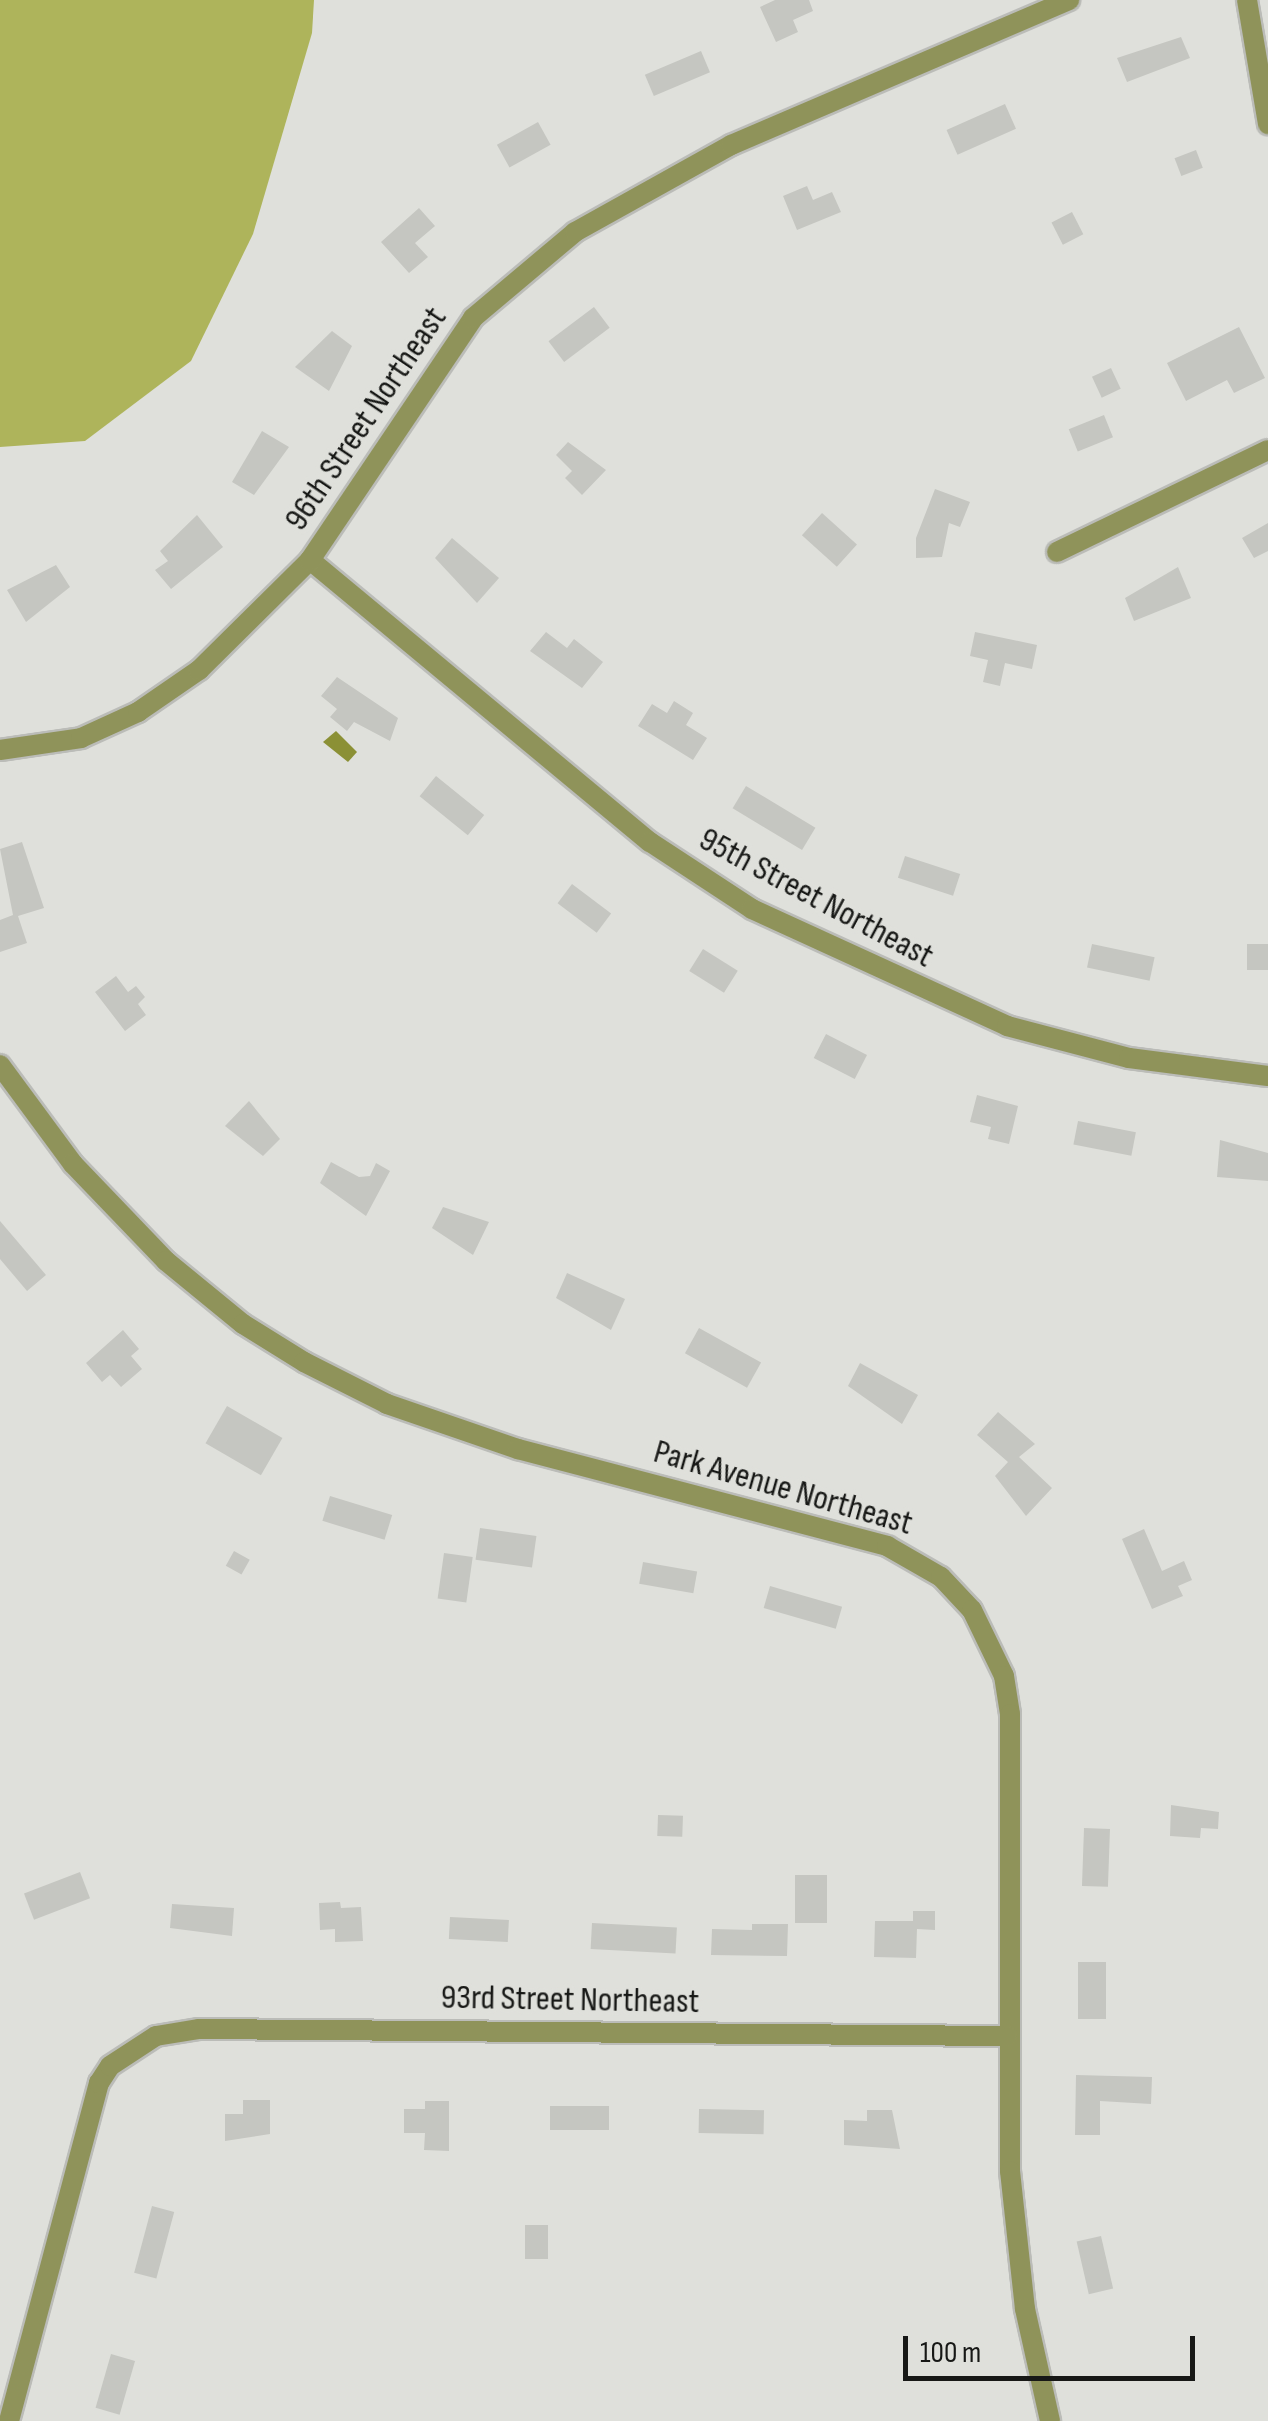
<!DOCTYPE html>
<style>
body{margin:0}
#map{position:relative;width:1268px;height:2421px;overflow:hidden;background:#dfe0db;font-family:"Sofia Sans Condensed",sans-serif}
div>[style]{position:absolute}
.forest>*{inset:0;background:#aeb45b}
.water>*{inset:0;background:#8b9035}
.building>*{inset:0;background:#c5c6c1;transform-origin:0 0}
.roads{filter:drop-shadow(2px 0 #bbbcb8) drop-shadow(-2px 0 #bbbcb8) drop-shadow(0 2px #bbbcb8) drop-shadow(0 -2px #bbbcb8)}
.street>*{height:20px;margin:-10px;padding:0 10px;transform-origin:10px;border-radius:10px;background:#8f935a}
span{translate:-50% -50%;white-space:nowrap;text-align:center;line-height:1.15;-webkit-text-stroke:9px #dfe0db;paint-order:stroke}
.street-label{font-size:35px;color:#171816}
.scale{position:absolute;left:903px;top:2336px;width:292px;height:45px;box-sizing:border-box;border:5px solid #171816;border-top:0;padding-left:12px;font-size:30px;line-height:35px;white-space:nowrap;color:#171816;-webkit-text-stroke:8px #dfe0db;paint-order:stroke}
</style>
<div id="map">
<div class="forest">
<i style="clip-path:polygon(0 0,314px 0,312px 33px,253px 234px,191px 361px,85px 441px,0 447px)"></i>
</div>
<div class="water">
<i style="clip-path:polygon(336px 731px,357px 752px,348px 762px,323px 742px)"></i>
</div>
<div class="building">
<i style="clip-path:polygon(775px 0,809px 0,813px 11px,793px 20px,798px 32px,776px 42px,760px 7px)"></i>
<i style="clip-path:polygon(1181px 37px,1190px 58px,1127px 82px,1117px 58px)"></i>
<i style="left:701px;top:51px;width:23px;height:61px;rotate:67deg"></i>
<i style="left:1005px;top:104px;width:27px;height:64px;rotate:66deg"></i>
<i style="left:538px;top:122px;width:26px;height:47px;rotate:61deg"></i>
<i style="left:1196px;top:150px;width:19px;height:23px;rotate:69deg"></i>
<i style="clip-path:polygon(807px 186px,813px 200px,832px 192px,841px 212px,797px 230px,783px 196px)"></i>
<i style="clip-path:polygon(419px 208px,435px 226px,415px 243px,428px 257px,409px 273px,381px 242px)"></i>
<i style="left:1072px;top:212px;width:25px;height:23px;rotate:63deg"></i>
<i style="left:594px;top:307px;width:26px;height:57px;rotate:53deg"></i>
<i style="clip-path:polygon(1239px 327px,1265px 378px,1234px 393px,1227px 380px,1186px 401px,1167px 363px)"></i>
<i style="clip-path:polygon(332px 331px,352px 346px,329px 391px,295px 367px)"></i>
<i style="left:1111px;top:368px;width:23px;height:21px;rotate:65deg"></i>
<i style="left:1104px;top:415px;width:24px;height:38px;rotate:68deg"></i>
<i style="clip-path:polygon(262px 431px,289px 447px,254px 495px,232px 482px)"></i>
<i style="clip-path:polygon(568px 442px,606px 470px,582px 495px,565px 478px,572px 471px,556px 455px)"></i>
<i style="clip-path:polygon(935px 489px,970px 502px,960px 527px,949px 523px,942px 557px,916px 558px,916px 538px)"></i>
<i style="left:822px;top:513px;width:47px;height:30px;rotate:42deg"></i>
<i style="clip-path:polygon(197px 515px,223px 547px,171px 589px,155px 570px,168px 561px,160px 551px)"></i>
<i style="clip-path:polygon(1268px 523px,1268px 551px,1254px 558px,1242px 538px)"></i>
<i style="clip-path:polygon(452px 538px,499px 578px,477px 603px,435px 558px)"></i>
<i style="clip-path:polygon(56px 565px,70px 587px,26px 622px,7px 590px)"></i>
<i style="clip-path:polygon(1178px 567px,1191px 598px,1134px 621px,1125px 598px)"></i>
<i style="clip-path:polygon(546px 632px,567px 648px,574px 639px,603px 662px,582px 688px,530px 651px)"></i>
<i style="clip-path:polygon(975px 632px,1037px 645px,1032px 669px,1005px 663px,1000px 686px,983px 682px,988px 660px,970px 656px)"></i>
<i style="clip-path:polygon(337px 677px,398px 718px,390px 741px,354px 722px,347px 731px,330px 717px,337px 709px,321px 696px)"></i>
<i style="clip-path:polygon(674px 701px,693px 713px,686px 725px,707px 738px,693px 760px,638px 726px,652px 704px,667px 713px)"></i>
<i style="left:436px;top:776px;width:62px;height:26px;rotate:39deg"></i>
<i style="left:746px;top:786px;width:81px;height:26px;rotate:31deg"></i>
<i style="clip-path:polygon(22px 842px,44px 908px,18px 916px,27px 943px,0 952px,0 920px,13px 915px,0 849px)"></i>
<i style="left:905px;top:856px;width:58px;height:23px;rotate:18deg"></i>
<i style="left:572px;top:884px;width:49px;height:24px;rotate:37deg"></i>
<i style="left:1092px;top:944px;width:64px;height:24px;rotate:12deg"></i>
<i style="left:1247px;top:944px;width:21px;height:26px"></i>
<i style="left:703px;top:949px;width:41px;height:26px;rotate:32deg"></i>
<i style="clip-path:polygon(116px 976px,128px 992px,136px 986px,145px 997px,138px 1004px,146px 1015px,125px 1031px,95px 992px)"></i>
<i style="left:826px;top:1034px;width:46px;height:27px;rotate:27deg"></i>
<i style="clip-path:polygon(977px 1095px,1018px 1106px,1009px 1144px,988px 1139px,991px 1127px,970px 1122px)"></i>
<i style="clip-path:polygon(249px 1101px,280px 1139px,263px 1156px,225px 1126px)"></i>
<i style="left:1078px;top:1121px;width:59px;height:24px;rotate:11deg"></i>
<i style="clip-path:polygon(1220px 1140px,1268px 1153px,1268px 1181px,1217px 1177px)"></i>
<i style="clip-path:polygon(331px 1162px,359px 1177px,370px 1176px,376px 1163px,390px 1171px,366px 1216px,320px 1183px)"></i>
<i style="clip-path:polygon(443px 1207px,489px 1222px,473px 1255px,432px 1228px)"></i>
<i style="clip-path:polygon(0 1221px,46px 1275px,27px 1291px,0 1259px)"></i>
<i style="clip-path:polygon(567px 1273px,625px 1299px,611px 1330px,556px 1298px)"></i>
<i style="left:699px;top:1328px;width:71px;height:29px;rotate:29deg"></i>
<i style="clip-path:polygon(123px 1330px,139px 1349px,131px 1356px,142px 1369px,121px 1387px,110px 1375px,102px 1382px,86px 1363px)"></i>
<i style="clip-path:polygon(860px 1363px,918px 1395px,902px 1424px,848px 1386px)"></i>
<i style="left:227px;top:1406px;width:64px;height:43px;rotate:30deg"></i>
<i style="clip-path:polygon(998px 1412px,1035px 1444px,1019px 1457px,1052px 1488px,1026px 1516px,995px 1476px,1008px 1462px,977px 1435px)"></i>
<i style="left:330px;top:1496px;width:65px;height:26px;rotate:17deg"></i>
<i style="left:480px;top:1528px;width:57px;height:32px;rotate:8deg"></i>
<i style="clip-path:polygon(1144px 1529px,1162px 1571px,1184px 1561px,1192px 1580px,1178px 1586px,1183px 1596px,1152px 1609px,1122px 1539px)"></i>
<i style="left:234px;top:1551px;width:18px;height:17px;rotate:29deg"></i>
<i style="left:444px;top:1553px;width:29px;height:46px;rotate:8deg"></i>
<i style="left:643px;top:1562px;width:55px;height:22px;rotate:10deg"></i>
<i style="left:770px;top:1586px;width:75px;height:23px;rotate:16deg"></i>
<i style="clip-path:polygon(1171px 1805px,1219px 1812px,1218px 1829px,1201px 1828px,1200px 1838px,1170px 1836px)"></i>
<i style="left:658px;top:1815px;width:25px;height:21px;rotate:2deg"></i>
<i style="left:1084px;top:1828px;width:26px;height:58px;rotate:2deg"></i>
<i style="left:80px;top:1872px;width:28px;height:60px;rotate:69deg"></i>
<i style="left:795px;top:1875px;width:32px;height:48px"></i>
<i style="clip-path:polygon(340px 1902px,341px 1908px,361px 1907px,363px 1941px,335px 1942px,335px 1929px,320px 1930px,319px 1903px)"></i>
<i style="clip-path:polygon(172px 1904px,234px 1908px,232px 1936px,170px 1928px)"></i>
<i style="clip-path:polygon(913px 1911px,935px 1911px,935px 1930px,917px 1929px,916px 1958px,874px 1957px,875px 1921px,913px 1921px)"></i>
<i style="left:450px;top:1917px;width:59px;height:22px;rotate:3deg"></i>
<i style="left:592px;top:1923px;width:85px;height:26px;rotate:3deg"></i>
<i style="clip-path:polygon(752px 1924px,788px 1924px,787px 1956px,711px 1955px,712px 1929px,752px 1930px)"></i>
<i style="left:1078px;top:1962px;width:28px;height:57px"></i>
<i style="clip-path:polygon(1076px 2075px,1152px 2077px,1151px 2104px,1100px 2101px,1100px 2135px,1075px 2135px)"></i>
<i style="clip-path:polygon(243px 2100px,270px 2100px,270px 2134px,225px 2141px,225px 2114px,243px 2114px)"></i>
<i style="clip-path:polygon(425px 2101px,449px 2101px,449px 2151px,424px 2150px,425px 2133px,404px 2133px,404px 2109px,425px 2109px)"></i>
<i style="left:550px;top:2106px;width:59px;height:24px"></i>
<i style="left:699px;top:2109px;width:65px;height:24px;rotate:1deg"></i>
<i style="clip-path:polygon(867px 2110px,892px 2110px,900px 2149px,844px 2145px,844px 2120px,867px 2121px)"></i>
<i style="left:152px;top:2206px;width:23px;height:69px;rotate:15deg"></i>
<i style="left:525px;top:2225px;width:23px;height:34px"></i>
<i style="left:1101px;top:2236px;width:54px;height:25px;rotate:77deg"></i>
<i style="left:111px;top:2354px;width:25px;height:56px;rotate:16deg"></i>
</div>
<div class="roads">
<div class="street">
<i style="left:1247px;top:0;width:126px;rotate:80.4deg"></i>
<i style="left:1057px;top:552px;width:234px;rotate:-25.8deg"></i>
<i style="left:310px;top:560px;width:442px;rotate:39.7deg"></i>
<i style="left:650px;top:842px;width:122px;rotate:33.3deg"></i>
<i style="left:752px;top:909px;width:281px;rotate:24.6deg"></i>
<i style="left:1007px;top:1026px;width:126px;rotate:14.7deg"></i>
<i style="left:1129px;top:1058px;width:140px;rotate:7.4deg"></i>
<i style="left:0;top:750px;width:82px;rotate:-8.4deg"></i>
<i style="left:81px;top:738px;width:63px;rotate:-24.5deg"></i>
<i style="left:138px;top:712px;width:74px;rotate:-34.5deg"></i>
<i style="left:199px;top:670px;width:156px;rotate:-44.7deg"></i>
<i style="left:310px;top:560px;width:292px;rotate:-56deg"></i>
<i style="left:473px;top:318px;width:133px;rotate:-40.1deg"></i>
<i style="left:575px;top:232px;width:179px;rotate:-29.1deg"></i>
<i style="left:731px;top:145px;width:368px;rotate:-23.2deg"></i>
<i style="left:0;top:1065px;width:123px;rotate:53.6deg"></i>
<i style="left:73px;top:1164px;width:134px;rotate:46.2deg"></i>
<i style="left:166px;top:1261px;width:99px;rotate:39.3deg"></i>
<i style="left:243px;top:1324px;width:72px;rotate:31.9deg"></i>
<i style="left:304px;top:1362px;width:93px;rotate:26.8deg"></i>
<i style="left:387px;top:1404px;width:139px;rotate:19deg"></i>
<i style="left:518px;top:1449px;width:382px;rotate:14.7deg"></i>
<i style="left:887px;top:1546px;width:62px;rotate:29.9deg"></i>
<i style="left:941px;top:1577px;width:45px;rotate:46.8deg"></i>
<i style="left:972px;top:1610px;width:73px;rotate:64.1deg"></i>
<i style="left:1004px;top:1676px;width:38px;rotate:81deg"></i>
<i style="left:1010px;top:1714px;width:457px;rotate:90deg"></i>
<i style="left:1010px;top:2171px;width:139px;rotate:83.8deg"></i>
<i style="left:1025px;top:2309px;width:115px;rotate:77.4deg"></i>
<i style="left:9px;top:2421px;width:350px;rotate:-75.1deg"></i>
<i style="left:99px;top:2083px;width:20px;rotate:-57deg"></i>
<i style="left:110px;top:2066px;width:55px;rotate:-33.1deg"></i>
<i style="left:156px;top:2036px;width:44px;rotate:-9.2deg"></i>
<i style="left:199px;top:2029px;width:808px;rotate:0.5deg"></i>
</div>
</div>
<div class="street-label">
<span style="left:366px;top:419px;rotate:-56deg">96th Street Northeast</span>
<span style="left:816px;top:898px;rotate:28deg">95th Street Northeast</span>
<span style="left:783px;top:1488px;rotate:16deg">Park Avenue Northeast</span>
<span style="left:570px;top:2000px;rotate:1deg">93rd Street Northeast</span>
</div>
<div class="scale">100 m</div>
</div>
